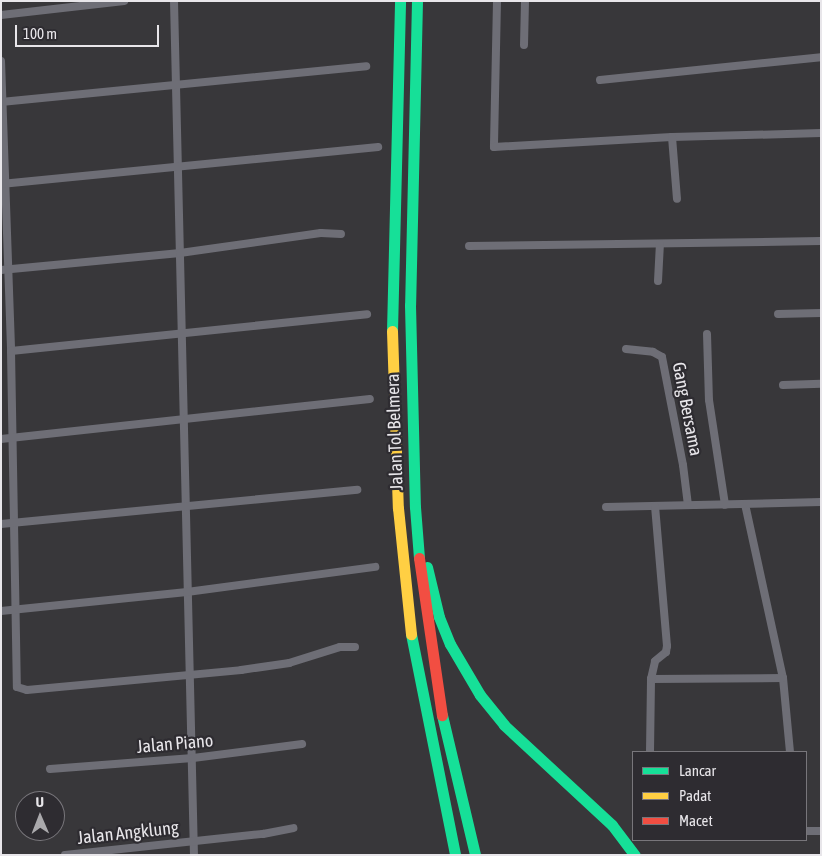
<!DOCTYPE html>
<style>
body{margin:0}
#map{position:relative;width:822px;height:856px;overflow:hidden;background:#38373a;font-family:"Asap Condensed",sans-serif}
div>[style]{position:absolute}
.street>*{height:8px;margin:-4px;padding:0 4px;transform-origin:4px;border-radius:4px;background:#6e6e76}
.fast>*{height:11px;margin:-5.5px;padding:0 5.5px;transform-origin:5.5px;border-radius:5.5px;background:#16e098}
.slow>*{height:11px;margin:-5.5px;padding:0 5.5px;transform-origin:5.5px;border-radius:5.5px;background:#ffcf43}
.jam>*{height:11px;margin:-5.5px;padding:0 5.5px;transform-origin:5.5px;border-radius:5.5px;background:#f24e42}
span{translate:-50% -50%;white-space:nowrap;text-align:center;line-height:1.15;-webkit-text-stroke:4.5px #2e2c31;paint-order:stroke}
.street-label{font-size:18px;color:#e8e6ea}
.frame{position:absolute;inset:0;border:2px solid #e8e6ea;pointer-events:none}
.legend{position:absolute;left:632px;top:751px;width:175px;height:90px;box-sizing:border-box;background:#2e2c31;border:1px solid #78767b;margin:0;padding:6px 9px;list-style:none;font-size:15px;color:#e8e6ea}
.legend li{display:flex;align-items:center;gap:10px;height:25px}
.legend b{width:25px;border:1px solid #78767b}
.north{position:absolute;left:15px;top:791px;width:50px;height:50px;box-sizing:border-box;background:#2e2c31;border:1px solid #78767b;border-radius:50%;rotate:359deg;font-size:14px;font-weight:700;line-height:20px;text-align:center;color:#e8e6ea}
.north::after{content:'';display:block;margin:auto;width:18px;height:22px;background:#aaa9ac;clip-path:polygon(50% 0,100% 100%,50% 72%,0 100%)}
.scale{position:absolute;left:15px;top:25px;width:144px;height:22px;box-sizing:border-box;border:2px solid #e8e6ea;border-top:0;padding-left:6px;font-size:15px;line-height:18px;white-space:nowrap;color:#e8e6ea;-webkit-text-stroke:4px #2e2c31;paint-order:stroke}
</style>
<div id="map">
<div class="street">
<i style="left:174px;top:1px;width:854px;rotate:88.66deg"></i>
<i style="left:497px;top:1px;width:146px;rotate:91.2deg"></i>
<i style="left:494px;top:147px;width:178px;rotate:-3.2deg"></i>
<i style="left:672px;top:137px;width:149px;rotate:-1.5deg"></i>
<i style="left:1px;top:15px;width:124px;rotate:-6.5deg"></i>
<i style="left:524px;top:45px;width:44px;rotate:-88.7deg"></i>
<i style="left:1px;top:61px;width:290px;rotate:88deg"></i>
<i style="left:11px;top:351px;width:336px;rotate:89deg"></i>
<i style="left:17px;top:687px;width:10px;rotate:17deg"></i>
<i style="left:27px;top:690px;width:215px;rotate:-5.3deg"></i>
<i style="left:241px;top:670px;width:49px;rotate:-8.3deg"></i>
<i style="left:289px;top:663px;width:53px;rotate:-17.4deg"></i>
<i style="left:340px;top:647px;width:15px"></i>
<i style="left:600px;top:80px;width:222px;rotate:-5.9deg"></i>
<i style="left:1px;top:102px;width:367px;rotate:-5.6deg"></i>
<i style="left:672px;top:137px;width:62px;rotate:85.4deg"></i>
<i style="left:1px;top:184px;width:379px;rotate:-5.6deg"></i>
<i style="left:469px;top:246px;width:352px;rotate:-0.8deg"></i>
<i style="left:1px;top:270px;width:180px;rotate:-5.4deg"></i>
<i style="left:180px;top:253px;width:142px;rotate:-8.1deg"></i>
<i style="left:321px;top:233px;width:20px;rotate:3deg"></i>
<i style="left:658px;top:281px;width:37px;rotate:-87deg"></i>
<i style="left:778px;top:314px;width:43px;rotate:-1.3deg"></i>
<i style="left:707px;top:334px;width:66px;rotate:88.3deg"></i>
<i style="left:709px;top:400px;width:106px;rotate:81.3deg"></i>
<i style="left:626px;top:349px;width:27px;rotate:6deg"></i>
<i style="left:653px;top:352px;width:10px;rotate:29deg"></i>
<i style="left:662px;top:357px;width:110px;rotate:79deg"></i>
<i style="left:683px;top:465px;width:40px;rotate:82.9deg"></i>
<i style="left:11px;top:351px;width:358px;rotate:-5.9deg"></i>
<i style="left:783px;top:385px;width:38px;rotate:-2deg"></i>
<i style="left:1px;top:439px;width:371px;rotate:-6.2deg"></i>
<i style="left:745px;top:504px;width:178px;rotate:77.7deg"></i>
<i style="left:783px;top:678px;width:74px;rotate:84.6deg"></i>
<i style="left:606px;top:507px;width:215px;rotate:-1.3deg"></i>
<i style="left:1px;top:524px;width:358px;rotate:-5.5deg"></i>
<i style="left:1px;top:611px;width:187px;rotate:-5.8deg"></i>
<i style="left:187px;top:592px;width:190px;rotate:-7.6deg"></i>
<i style="left:651px;top:679px;width:132px;rotate:-0.4deg"></i>
<i style="left:650px;top:752px;width:73px;rotate:-89.2deg"></i>
<i style="left:651px;top:679px;width:18px;rotate:-77deg"></i>
<i style="left:655px;top:661px;width:14px;rotate:-39deg"></i>
<i style="left:666px;top:652px;width:6px;rotate:-81deg"></i>
<i style="left:667px;top:646px;width:140px;rotate:-94.9deg"></i>
<i style="left:50px;top:769px;width:143px;rotate:-4.4deg"></i>
<i style="left:193px;top:758px;width:110px;rotate:-7.3deg"></i>
<i style="left:806px;top:831px;width:15px"></i>
<i style="left:65px;top:855px;width:199px;rotate:-6.1deg"></i>
<i style="left:263px;top:834px;width:31px;rotate:-11deg"></i>
</div>
<div class="fast">
<i style="left:417px;top:1px;width:304px;rotate:91.3deg"></i>
<i style="left:410px;top:305px;width:202px;rotate:88.6deg"></i>
<i style="left:415px;top:507px;width:51px;rotate:85.5deg"></i>
<i style="left:392px;top:331px;width:330px;rotate:-88.6deg"></i>
<i style="left:427px;top:567px;width:51px;rotate:76.5deg"></i>
<i style="left:439px;top:617px;width:29px;rotate:68deg"></i>
<i style="left:450px;top:644px;width:59px;rotate:59.5deg"></i>
<i style="left:480px;top:695px;width:38px;rotate:51deg"></i>
<i style="left:504px;top:725px;width:147px;rotate:42.8deg"></i>
<i style="left:612px;top:825px;width:38px;rotate:53deg"></i>
<i style="left:411px;top:634px;width:225px;rotate:78.7deg"></i>
<i style="left:442px;top:715px;width:144px;rotate:76.7deg"></i>
</div>
<div class="slow">
<i style="left:392px;top:331px;width:177px;rotate:88.1deg"></i>
<i style="left:398px;top:508px;width:127px;rotate:84.1deg"></i>
</div>
<div class="jam">
<i style="left:419px;top:558px;width:159px;rotate:81.7deg"></i>
</div>
<div class="street-label">
<span style="left:687px;top:409px;rotate:79deg">Gang Bersama</span>
<span style="left:395px;top:432px;rotate:-92deg">Jalan Tol Belmera</span>
<span style="left:175px;top:744px;rotate:-5deg">Jalan Piano</span>
<span style="left:128px;top:833px;rotate:-6deg">Jalan Angklung</span>
</div>
<div class="frame"></div>
<ul class="legend">
<li><b style="height:6px;background:#16e098"></b>Lancar</li>
<li><b style="height:6px;background:#ffcf43"></b>Padat</li>
<li><b style="height:6px;background:#f24e42"></b>Macet</li>
</ul>
<div class="north">U</div>
<div class="scale">100 m</div>
</div>
